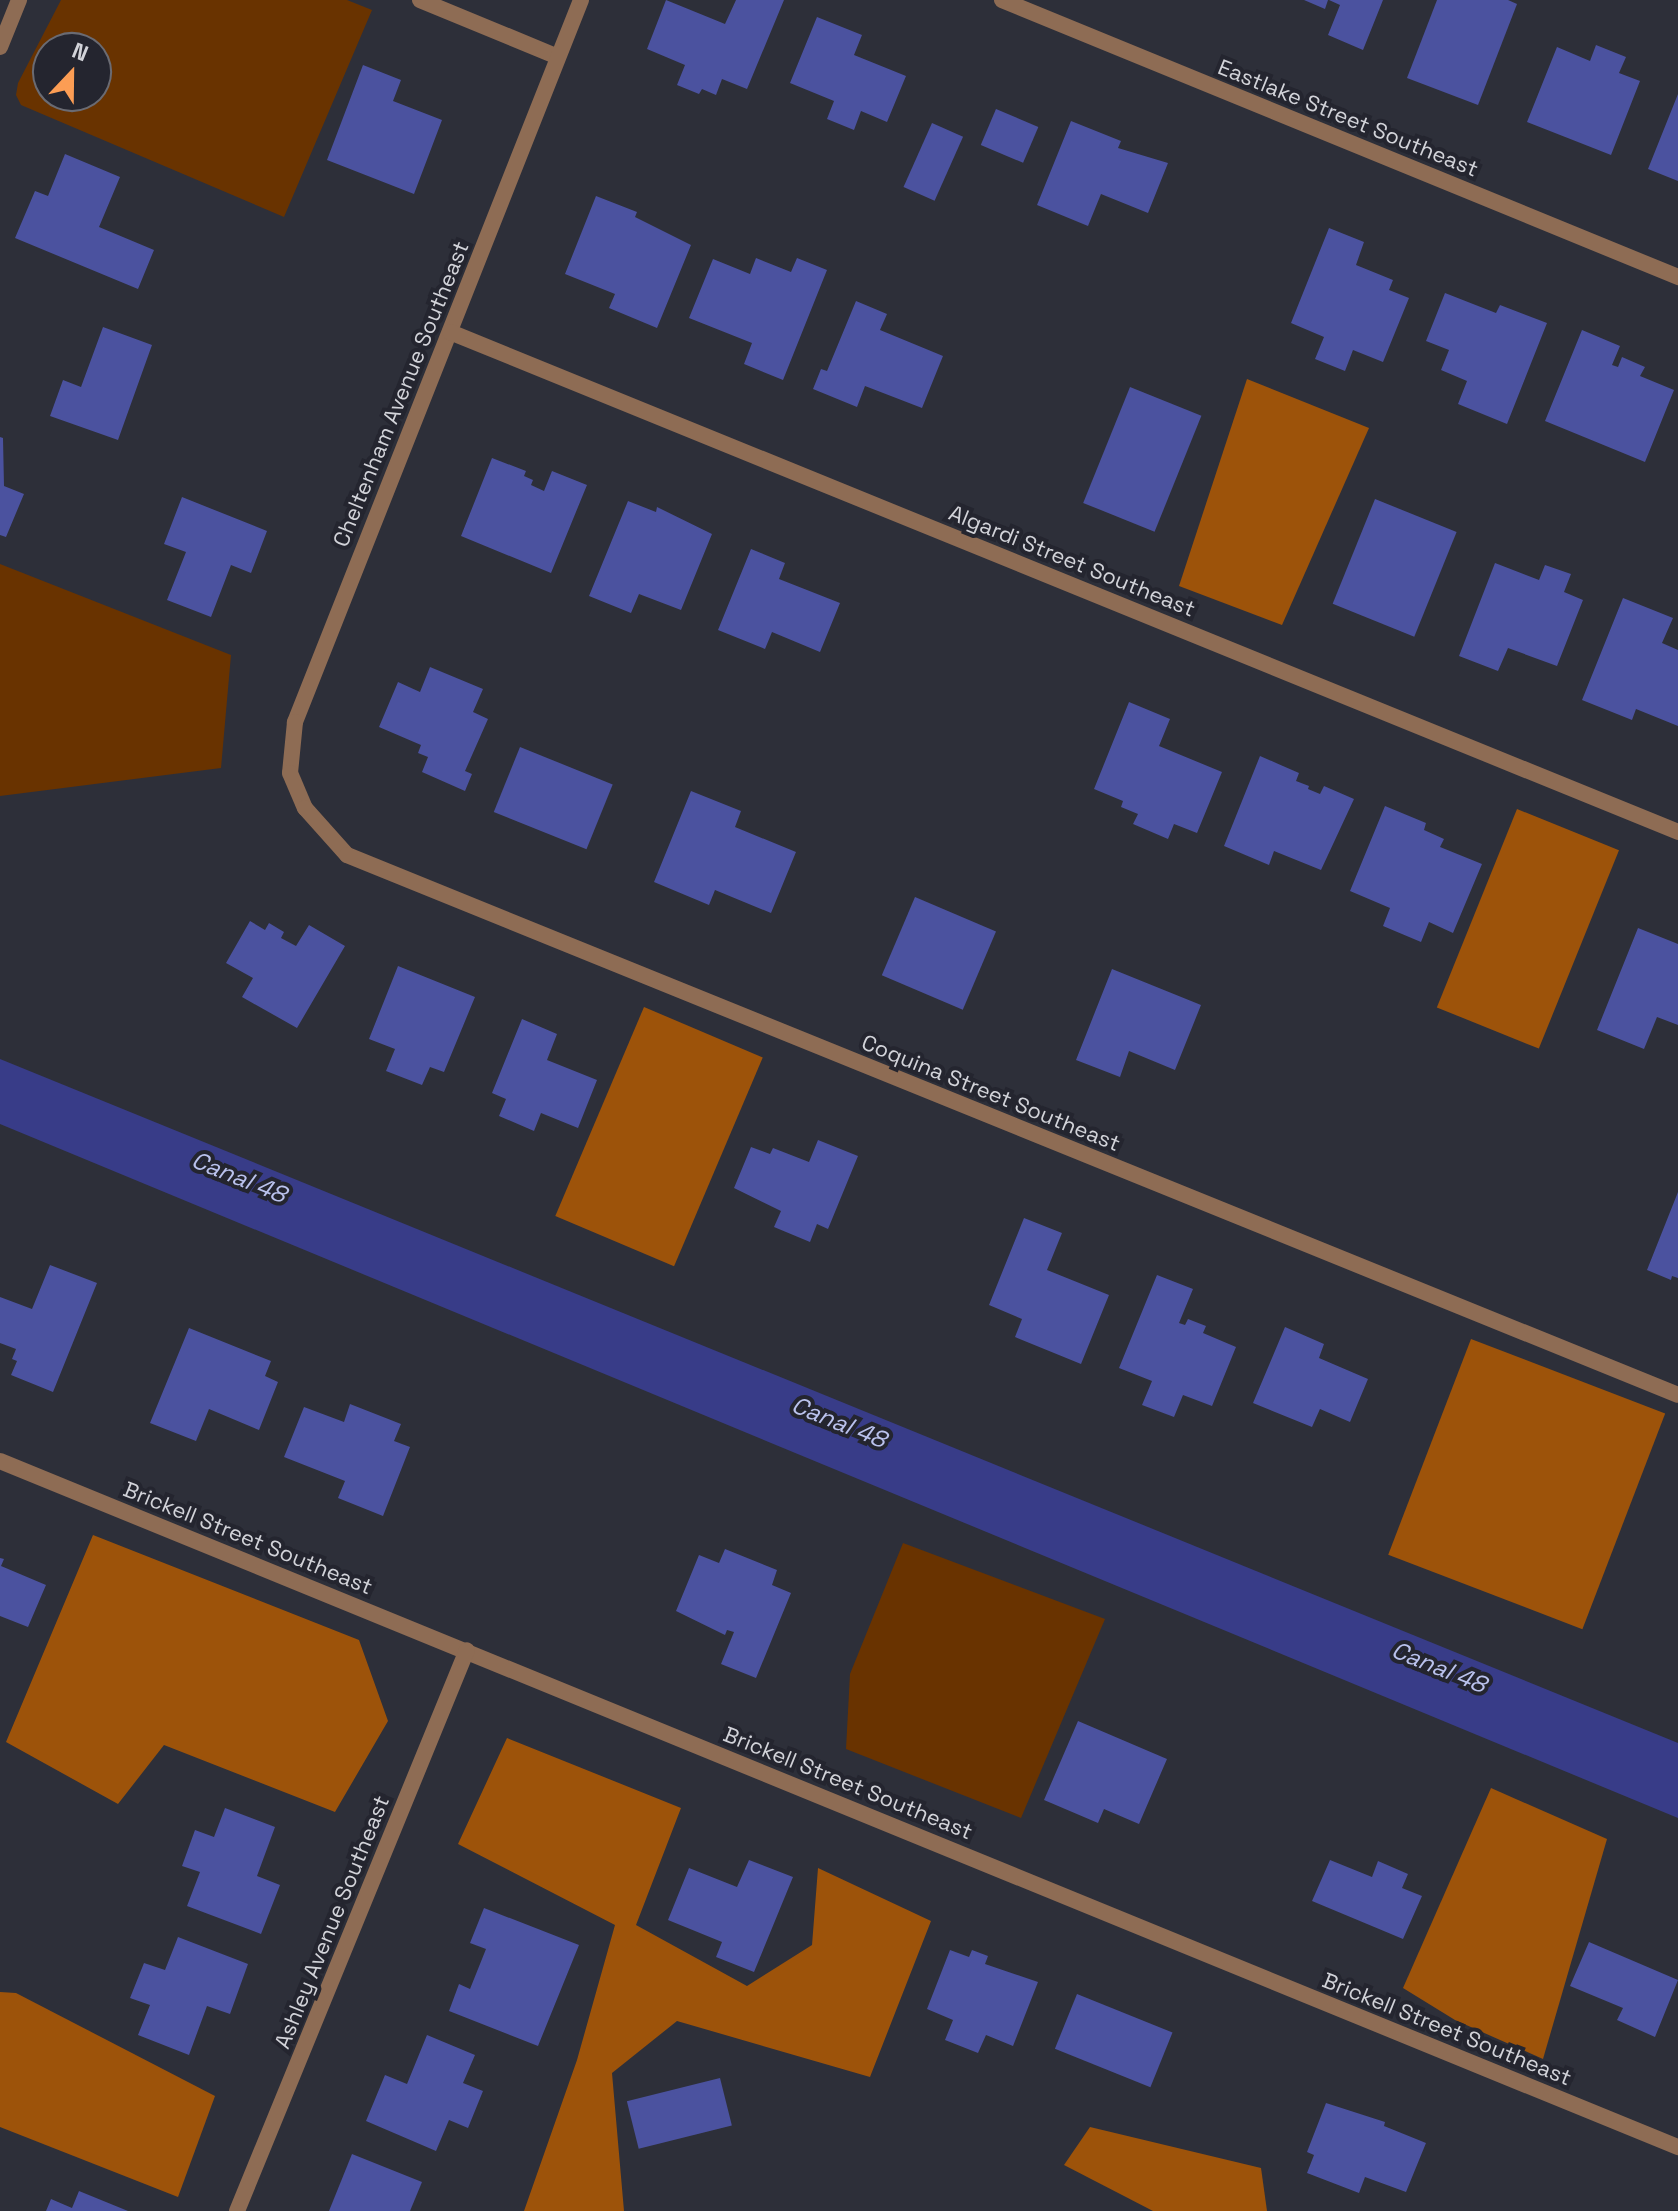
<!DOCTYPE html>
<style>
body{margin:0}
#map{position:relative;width:1678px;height:2211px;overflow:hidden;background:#2d2f39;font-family:"Space Grotesk",sans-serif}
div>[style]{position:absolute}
.green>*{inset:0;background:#693300}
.forest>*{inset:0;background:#9d530a;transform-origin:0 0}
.water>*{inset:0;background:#383c88}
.building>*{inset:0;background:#4b529f;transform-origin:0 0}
.minor>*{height:16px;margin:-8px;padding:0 8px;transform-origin:8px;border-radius:8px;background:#8e6c54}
span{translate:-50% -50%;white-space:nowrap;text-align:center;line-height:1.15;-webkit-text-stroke:8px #24252f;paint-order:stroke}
.street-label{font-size:22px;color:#d2d3d9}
.water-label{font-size:24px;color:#bac2ed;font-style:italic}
.north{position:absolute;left:32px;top:32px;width:80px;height:80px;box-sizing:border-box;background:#24252f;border:2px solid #6a6b73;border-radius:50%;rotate:22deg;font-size:22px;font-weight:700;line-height:32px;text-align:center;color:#d2d3d9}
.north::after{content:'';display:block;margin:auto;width:28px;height:36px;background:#fc9d54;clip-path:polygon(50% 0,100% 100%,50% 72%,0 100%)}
</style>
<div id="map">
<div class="green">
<i style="clip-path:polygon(evenodd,61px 0,347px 0,372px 10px,284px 217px,21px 105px,16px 95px,18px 83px,61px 0,96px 48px,96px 96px,48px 96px,48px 48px,96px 48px)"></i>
<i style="clip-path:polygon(0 564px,231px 655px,221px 768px,0 796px)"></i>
<i style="clip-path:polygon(903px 1543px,1105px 1619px,1021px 1818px,846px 1749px,850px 1674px)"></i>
</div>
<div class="forest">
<i style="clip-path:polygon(1247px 379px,1369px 428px,1282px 625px,1179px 586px)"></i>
<i style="left:1517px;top:809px;width:110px;height:214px;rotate:22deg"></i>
<i style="left:644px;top:1007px;width:129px;height:227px;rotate:23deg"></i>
<i style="left:1471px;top:1339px;width:208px;height:231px;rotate:21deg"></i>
<i style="clip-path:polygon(93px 1535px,359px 1640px,388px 1721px,335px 1812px,164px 1745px,118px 1804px,6px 1742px)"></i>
<i style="clip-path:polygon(507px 1738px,681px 1808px,636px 1925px,747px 1986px,812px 1945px,818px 1868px,931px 1921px,870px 2077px,677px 2021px,612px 2073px,624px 2211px,524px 2211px,577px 2060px,615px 1925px,458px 1844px)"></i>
<i style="clip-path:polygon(1491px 1788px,1607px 1839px,1543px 2059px,1455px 2020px,1403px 1988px)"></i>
<i style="clip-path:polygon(0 1992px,16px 1993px,215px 2096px,178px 2197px,0 2127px)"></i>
<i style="clip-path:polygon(1090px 2127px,1261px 2168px,1267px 2211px,1153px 2211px,1064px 2165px)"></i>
</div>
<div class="water">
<i style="clip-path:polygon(0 1059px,1678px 1743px,1678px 1818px,0 1124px)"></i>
</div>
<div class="building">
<i style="clip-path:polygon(666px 0,725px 24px,736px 0,784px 0,747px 89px,722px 79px,716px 95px,702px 89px,699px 94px,677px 85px,685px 65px,647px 49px)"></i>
<i style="clip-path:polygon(1304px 0,1328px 0,1325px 9px)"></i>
<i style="clip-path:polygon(1329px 0,1383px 0,1363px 50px,1328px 35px,1340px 5px)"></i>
<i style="clip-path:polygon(1437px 0,1508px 0,1517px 4px,1478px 105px,1407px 78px)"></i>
<i style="clip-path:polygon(817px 17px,862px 35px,854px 55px,906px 76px,887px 122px,861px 111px,854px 130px,827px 119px,834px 101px,790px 83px)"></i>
<i style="clip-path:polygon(1596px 45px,1626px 57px,1619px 73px,1640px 81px,1611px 155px,1527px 122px,1557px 47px,1590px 61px)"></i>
<i style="clip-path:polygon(363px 65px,401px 80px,393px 101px,442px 120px,414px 194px,327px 160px)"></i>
<i style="clip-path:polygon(1678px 94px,1678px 181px,1648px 169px)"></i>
<i style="left:996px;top:109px;width:46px;height:39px;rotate:23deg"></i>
<i style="clip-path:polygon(1071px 121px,1121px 141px,1118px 148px,1168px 163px,1148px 213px,1101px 194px,1088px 226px,1037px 205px)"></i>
<i style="left:932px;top:123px;width:34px;height:70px;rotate:24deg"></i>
<i style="clip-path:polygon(65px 154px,120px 177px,99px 227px,154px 250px,138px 289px,15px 238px,35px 191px,48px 196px)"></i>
<i style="clip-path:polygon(596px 196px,637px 212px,635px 217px,691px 245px,657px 328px,609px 308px,615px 294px,565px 274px)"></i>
<i style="clip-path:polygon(1329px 228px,1364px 242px,1356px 265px,1393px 280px,1389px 290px,1409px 298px,1383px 362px,1353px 350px,1345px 371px,1315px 359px,1324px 337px,1291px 323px)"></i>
<i style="clip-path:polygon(756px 258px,791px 272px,797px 258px,827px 270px,783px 380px,744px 364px,752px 343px,689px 318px,713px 259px,750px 274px)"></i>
<i style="clip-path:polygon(1445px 293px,1496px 313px,1500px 305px,1547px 323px,1507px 424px,1458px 404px,1467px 381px,1441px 370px,1449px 350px,1426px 341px)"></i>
<i style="clip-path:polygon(856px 301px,887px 314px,880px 330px,943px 356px,922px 408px,865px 386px,857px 407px,813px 389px,821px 369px,827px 371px)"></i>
<i style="clip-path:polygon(103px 327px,152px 345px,118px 440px,50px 416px,63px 380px,81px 387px)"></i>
<i style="clip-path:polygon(1582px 330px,1620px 346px,1612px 365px,1618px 367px,1622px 357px,1645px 367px,1640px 376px,1674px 390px,1645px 462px,1545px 421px)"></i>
<i style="left:1130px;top:387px;width:77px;height:125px;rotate:22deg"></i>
<i style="clip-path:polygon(0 437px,3px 438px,4px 486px,24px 494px,6px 537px,0 535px)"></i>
<i style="clip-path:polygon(492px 458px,526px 471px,524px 476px,533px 480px,531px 485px,544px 491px,552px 471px,587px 485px,551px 573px,461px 536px)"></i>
<i style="clip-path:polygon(182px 497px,267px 531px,251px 573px,231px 565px,211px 617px,167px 600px,186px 552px,164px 544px)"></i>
<i style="left:1375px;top:499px;width:88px;height:113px;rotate:22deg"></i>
<i style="clip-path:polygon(628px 501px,656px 512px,657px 507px,712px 534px,681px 610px,639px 594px,631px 613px,589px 596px)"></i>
<i style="clip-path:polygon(751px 549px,785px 563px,779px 579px,840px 603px,820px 652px,772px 632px,765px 649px,718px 630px)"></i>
<i style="clip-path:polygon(1495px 563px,1539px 580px,1545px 565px,1571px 574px,1564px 592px,1583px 600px,1557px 666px,1508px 648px,1498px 671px,1459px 656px)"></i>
<i style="clip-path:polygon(1623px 598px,1673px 618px,1662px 643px,1678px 650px,1678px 726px,1636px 709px,1632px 720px,1582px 700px)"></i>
<i style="clip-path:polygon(430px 667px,483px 689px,473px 712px,488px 719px,465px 771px,472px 774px,465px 791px,422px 772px,428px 757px,418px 753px,421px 745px,379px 727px,398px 682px,420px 692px)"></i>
<i style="clip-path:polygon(1129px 702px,1170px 719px,1159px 746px,1222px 772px,1197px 833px,1174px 824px,1168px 839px,1133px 824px,1138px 814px,1121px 807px,1123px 801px,1094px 789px)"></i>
<i style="left:520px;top:747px;width:100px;height:70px;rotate:22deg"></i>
<i style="clip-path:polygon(1260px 756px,1299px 773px,1296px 781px,1309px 786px,1308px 789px,1320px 794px,1324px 786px,1354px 799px,1321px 870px,1274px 851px,1269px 865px,1224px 846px)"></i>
<i style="clip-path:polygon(691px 791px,741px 811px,735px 827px,796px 852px,771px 913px,715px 890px,709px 905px,654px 882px)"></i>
<i style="clip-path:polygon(1385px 806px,1426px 823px,1424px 830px,1444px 839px,1440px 847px,1482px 864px,1453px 933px,1429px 922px,1421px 942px,1383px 926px,1390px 908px,1350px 891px)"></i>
<i style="left:915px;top:897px;width:88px;height:85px;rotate:23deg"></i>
<i style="clip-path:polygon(250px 921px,265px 930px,269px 923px,284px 932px,281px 938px,296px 946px,309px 925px,345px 946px,297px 1028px,242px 997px,253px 978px,226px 963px)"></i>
<i style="clip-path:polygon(1638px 928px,1678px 944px,1678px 1025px,1657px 1017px,1644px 1049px,1597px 1030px)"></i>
<i style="clip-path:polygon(398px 966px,475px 997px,444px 1072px,430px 1067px,422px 1085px,386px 1071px,395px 1049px,369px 1039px)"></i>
<i style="clip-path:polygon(1112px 969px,1201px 1005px,1175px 1070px,1129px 1051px,1120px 1077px,1076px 1060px)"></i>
<i style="clip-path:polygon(522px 1019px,557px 1034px,547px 1060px,597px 1080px,578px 1128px,541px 1113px,534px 1131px,499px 1116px,506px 1099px,492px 1093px)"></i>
<i style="clip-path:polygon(818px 1140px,858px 1156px,828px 1229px,817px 1224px,810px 1242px,774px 1227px,781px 1211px,734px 1188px,751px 1147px,770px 1154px,773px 1148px,809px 1162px)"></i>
<i style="clip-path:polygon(1678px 1192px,1678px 1278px,1672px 1276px,1671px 1280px,1647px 1270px)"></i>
<i style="clip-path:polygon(1024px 1218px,1062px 1233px,1047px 1270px,1109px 1295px,1081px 1364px,1015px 1337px,1022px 1319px,989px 1305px)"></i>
<i style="clip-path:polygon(50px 1265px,97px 1283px,53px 1392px,11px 1375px,17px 1361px,12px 1359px,16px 1349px,0 1343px,0 1297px,32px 1309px)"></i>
<i style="clip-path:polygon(1157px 1275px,1193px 1289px,1179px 1323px,1185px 1325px,1188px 1319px,1206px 1326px,1203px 1333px,1236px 1347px,1212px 1406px,1183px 1395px,1174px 1417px,1142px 1405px,1152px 1381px,1119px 1368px)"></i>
<i style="clip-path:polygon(1285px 1327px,1324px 1344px,1319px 1358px,1368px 1379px,1350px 1422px,1320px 1409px,1312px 1427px,1253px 1403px)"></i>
<i style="clip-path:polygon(189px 1328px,271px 1361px,265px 1376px,278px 1382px,259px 1430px,209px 1409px,196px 1441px,150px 1423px)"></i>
<i style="clip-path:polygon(350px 1404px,401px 1424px,394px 1441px,410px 1447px,383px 1516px,338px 1498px,345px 1481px,284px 1457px,304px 1407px,344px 1422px)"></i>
<i style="clip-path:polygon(725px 1549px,777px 1570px,772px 1585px,791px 1593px,756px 1678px,721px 1664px,734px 1632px,727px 1630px,725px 1635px,676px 1611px,699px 1555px,719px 1563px)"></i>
<i style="clip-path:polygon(0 1558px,4px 1559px,1px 1566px,46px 1585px,28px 1627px,0 1616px)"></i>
<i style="clip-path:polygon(1078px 1721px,1167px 1759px,1139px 1824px,1104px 1809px,1098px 1823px,1044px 1800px)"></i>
<i style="clip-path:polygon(225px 1808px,275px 1827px,257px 1876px,280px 1885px,261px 1934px,187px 1906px,200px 1872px,182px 1866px,195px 1830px,214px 1837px)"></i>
<i style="clip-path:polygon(749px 1860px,793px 1877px,754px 1972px,716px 1957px,722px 1942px,668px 1920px,689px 1868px,737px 1887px)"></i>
<i style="clip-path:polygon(1330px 1860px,1372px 1877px,1378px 1861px,1408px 1874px,1402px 1888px,1422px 1896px,1403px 1939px,1312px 1901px)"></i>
<i style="clip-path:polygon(484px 1908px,579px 1945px,538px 2046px,449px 2011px,459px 1984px,470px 1989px,486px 1949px,470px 1943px)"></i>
<i style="clip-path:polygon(178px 1937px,248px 1964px,230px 2014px,207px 2006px,189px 2055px,138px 2035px,150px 2005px,130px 1998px,144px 1963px,165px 1970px)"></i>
<i style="clip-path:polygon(1589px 1942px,1678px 1980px,1655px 2037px,1617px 2020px,1623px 2008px,1570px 1986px)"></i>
<i style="clip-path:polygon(950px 1950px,969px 1957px,972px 1950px,988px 1956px,985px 1964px,1038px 1982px,1013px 2046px,986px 2035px,978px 2053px,945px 2040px,953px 2020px,927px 2009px)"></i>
<i style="left:1077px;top:1994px;width:103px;height:59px;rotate:22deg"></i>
<i style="clip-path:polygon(427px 2035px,475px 2055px,463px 2083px,483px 2091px,468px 2128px,449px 2120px,436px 2151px,366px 2121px,385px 2075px,407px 2084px)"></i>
<i style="left:720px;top:2078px;width:49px;height:96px;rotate:76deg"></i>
<i style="clip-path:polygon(1326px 2103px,1385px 2122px,1384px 2126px,1426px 2143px,1406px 2192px,1365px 2177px,1359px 2193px,1307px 2173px,1314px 2155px,1307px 2152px)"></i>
<i style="clip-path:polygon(352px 2154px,422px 2182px,410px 2211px,329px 2211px)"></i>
<i style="clip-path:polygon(79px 2191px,128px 2211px,46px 2211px,51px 2199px,72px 2208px)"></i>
</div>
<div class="minor">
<i style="left:420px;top:0;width:149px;rotate:22.4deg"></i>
<i style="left:581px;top:0;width:777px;rotate:111.61deg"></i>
<i style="left:295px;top:722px;width:51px;rotate:95.6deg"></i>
<i style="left:290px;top:773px;width:38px;rotate:67deg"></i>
<i style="left:305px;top:808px;width:63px;rotate:48.2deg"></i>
<i style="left:347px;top:855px;width:1436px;rotate:22.08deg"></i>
<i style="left:1002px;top:0;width:731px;rotate:22.28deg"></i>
<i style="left:0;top:47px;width:51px;rotate:-68deg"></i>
<i style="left:450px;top:332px;width:1326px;rotate:22.15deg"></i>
<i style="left:0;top:1461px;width:1813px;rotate:22.24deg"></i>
<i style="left:237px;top:2211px;width:606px;rotate:-67.71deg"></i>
</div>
<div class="street-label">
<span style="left:1348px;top:118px;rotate:22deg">Eastlake Street Southeast</span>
<span style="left:401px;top:394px;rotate:-68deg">Cheltenham Avenue Southeast</span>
<span style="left:1072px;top:561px;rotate:22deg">Algardi Street Southeast</span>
<span style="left:991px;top:1093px;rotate:22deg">Coquina Street Southeast</span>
<span style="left:248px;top:1538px;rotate:22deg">Brickell Street Southeast</span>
<span style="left:848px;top:1783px;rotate:22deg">Brickell Street Southeast</span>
<span style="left:332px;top:1922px;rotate:-68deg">Ashley Avenue Southeast</span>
<span style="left:1447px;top:2029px;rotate:22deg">Brickell Street Southeast</span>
</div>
<div class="water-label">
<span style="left:239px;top:1177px;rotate:22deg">Canal 48</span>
<span style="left:839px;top:1422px;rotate:22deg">Canal 48</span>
<span style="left:1439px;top:1667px;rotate:22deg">Canal 48</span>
</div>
<div class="north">N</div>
</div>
